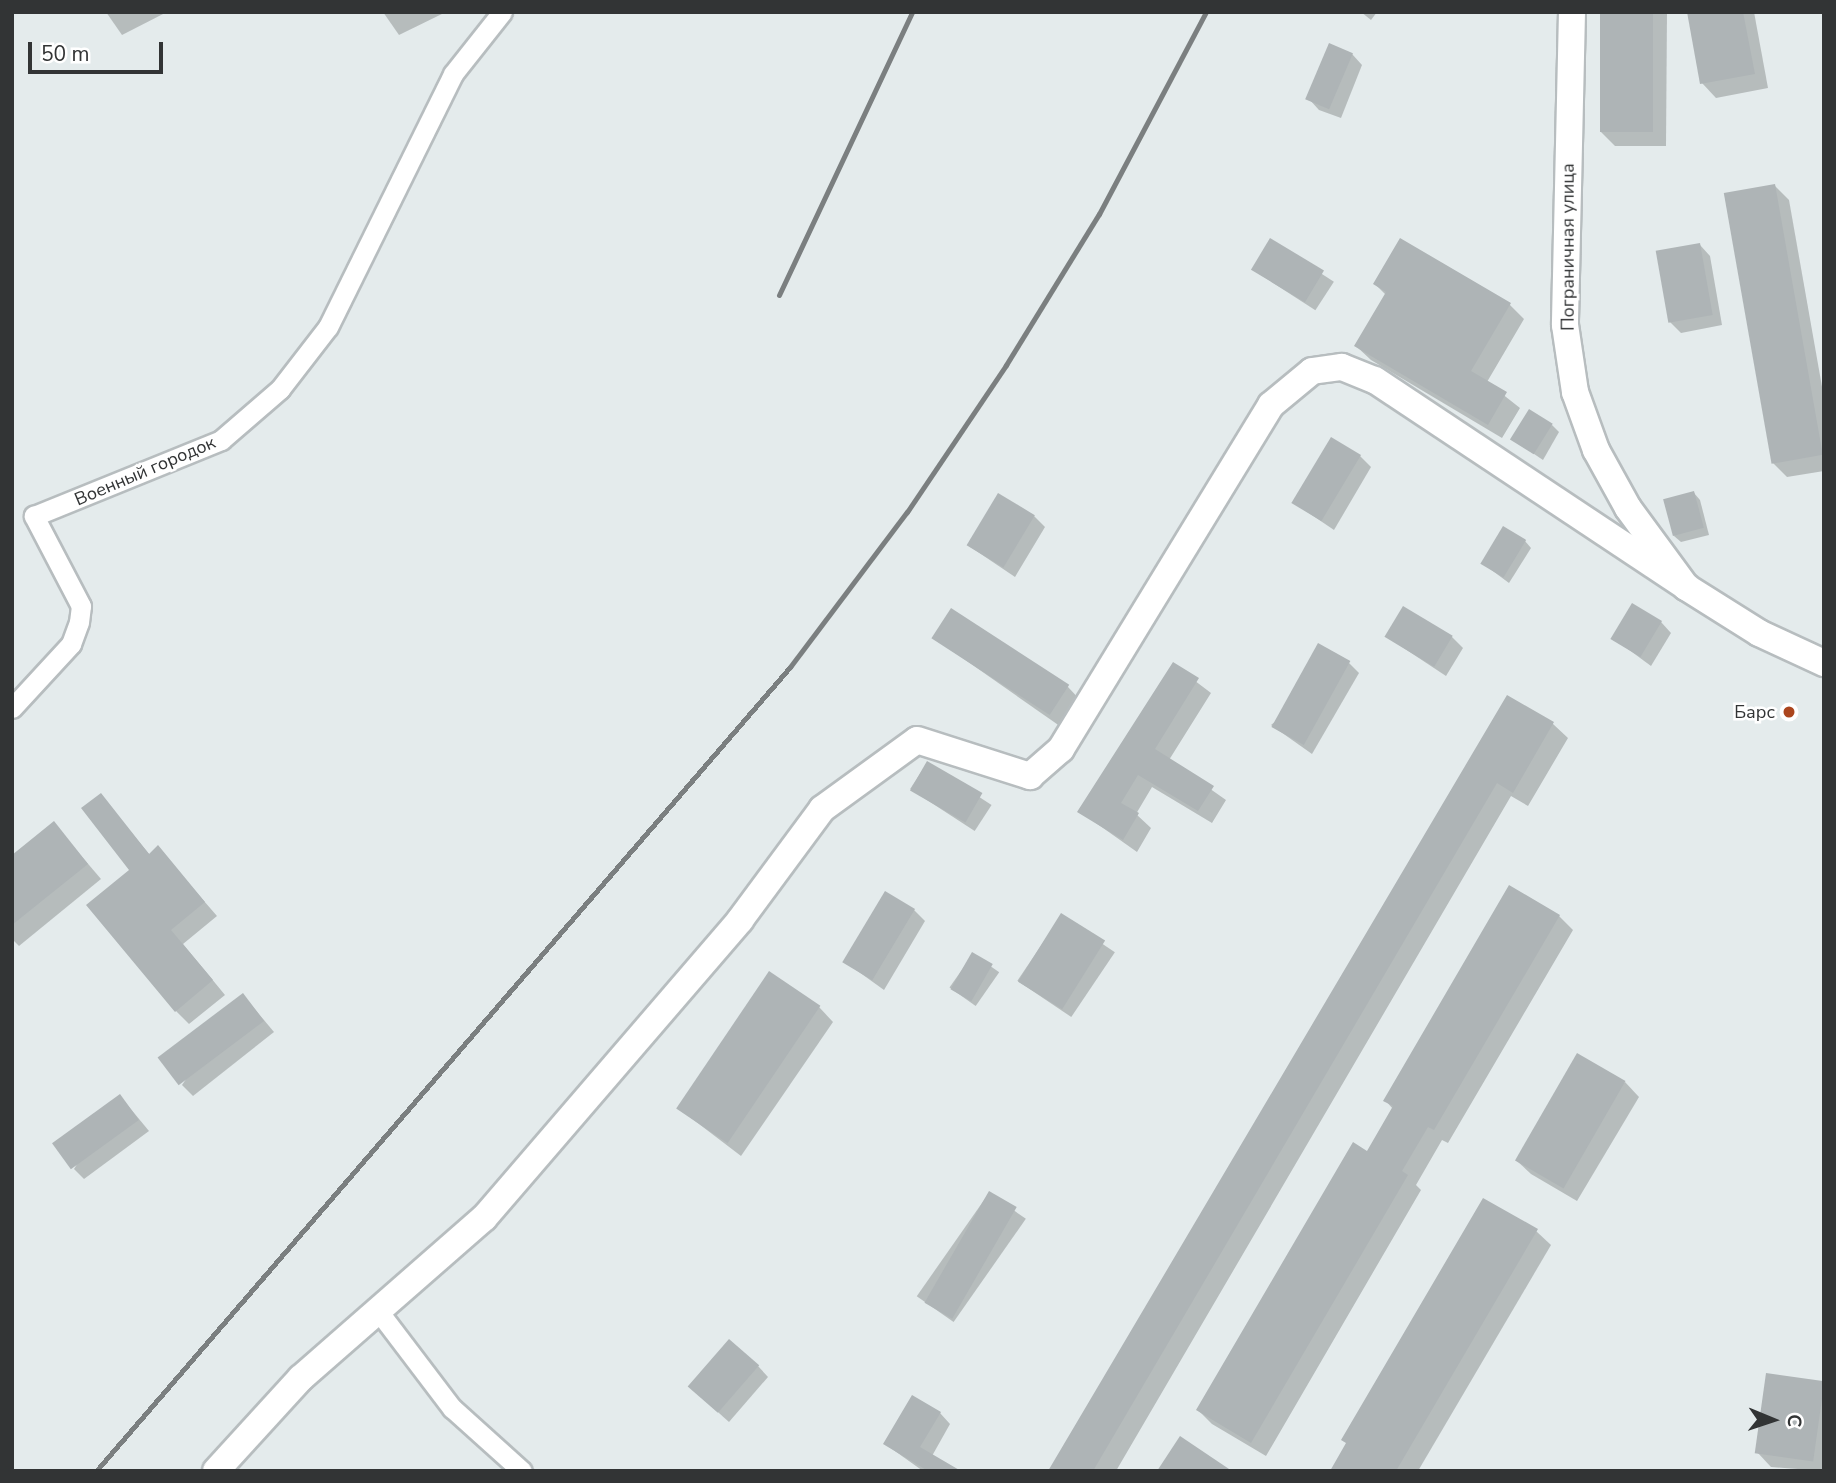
<!DOCTYPE html>
<meta charset="utf-8">
<style>
body{margin:0}
#map{position:relative;width:1836px;height:1483px;overflow:hidden;background:#e4ebec;font-family:"Nunito Sans",sans-serif}
div>[style]{position:absolute}
.shadow>*{inset:0;background:#0003;transform-origin:0 0}
.building>*{inset:0;background:#aeb4b6;transform-origin:0 0}
.roads{filter:drop-shadow(2px 0 #b7bdbf) drop-shadow(-2px 0 #b7bdbf) drop-shadow(0 2px #b7bdbf) drop-shadow(0 -2px #b7bdbf)}
.street>*{height:19px;margin:-9.5px;padding:0 9.5px;transform-origin:9.5px;border-radius:9.5px;background:#fff}
.secondary>*{height:26px;margin:-13px;padding:0 13px;transform-origin:13px;border-radius:13px;background:#fff}
.rail>*{height:5px;margin:-2.5px;padding:0 2.5px;transform-origin:2.5px;border-radius:2.5px;background:#7b7f80}
.dots>*{width:19px;height:19px;translate:-50% -50%;box-sizing:border-box;border:4px solid #fff;border-radius:50%}
span{translate:-50% -50%;white-space:nowrap;text-align:center;line-height:1.15;-webkit-text-stroke:5px #fff;paint-order:stroke}
.street-label{font-size:18px;color:#323435}
.poi-label{font-size:18px;color:#323435}
.right{translate:-100% -50%;text-align:right}
.frame{position:absolute;inset:0;border:14px solid #323435;pointer-events:none}
.north{position:absolute;left:1738px;top:1385px;width:70px;height:70px;-webkit-text-stroke:5px #fff;paint-order:stroke;rotate:92deg;font-size:19px;font-weight:700;line-height:28px;text-align:center;color:#323435}
.north::after{content:'';display:block;margin:auto;width:24px;height:32px;background:#323435;clip-path:polygon(50% 0,100% 100%,50% 72%,0 100%)}
.scale{position:absolute;left:28px;top:42px;width:135px;height:32px;box-sizing:border-box;border:4px solid #323435;border-top:0;padding-left:9px;font-size:21px;line-height:24px;white-space:nowrap;color:#323435;-webkit-text-stroke:5px #fff;paint-order:stroke}
</style>
<div id="map">
<div class="shadow">
<i style="clip-path:polygon(106px 12px,167px 12px,122px 35px)"></i>
<i style="clip-path:polygon(383px 12px,446px 12px,399px 35px)"></i>
<i style="clip-path:polygon(1361px 12px,1377px 12px,1371px 20px)"></i>
<i style="clip-path:polygon(1602px 12px,1667px 12px,1666px 146px,1615px 146px,1601px 132px)"></i>
<i style="clip-path:polygon(1689px 12px,1754px 12px,1768px 88px,1716px 98px,1702px 83px)"></i>
<i style="clip-path:polygon(1352px 54px,1362px 65px,1341px 118px,1319px 110px,1309px 99px)"></i>
<i style="clip-path:polygon(1775px 186px,1789px 200px,1824px 398px,1824px 471px,1787px 477px,1773px 463px)"></i>
<i style="left:1271px;top:241px;width:75px;height:34px;rotate:33deg"></i>
<i style="clip-path:polygon(1700px 245px,1710px 256px,1722px 325px,1681px 333px,1670px 322px)"></i>
<i style="clip-path:polygon(1375px 284px,1510px 305px,1524px 319px,1487px 382px,1520px 408px,1502px 438px,1371px 360px,1356px 346px,1386px 295px)"></i>
<i style="clip-path:polygon(1552px 425px,1559px 432px,1543px 460px,1513px 440px)"></i>
<i style="clip-path:polygon(1360px 456px,1371px 467px,1334px 530px,1294px 503px)"></i>
<i style="clip-path:polygon(1694px 493px,1700px 500px,1709px 535px,1681px 542px,1674px 536px)"></i>
<i style="clip-path:polygon(1034px 516px,1045px 527px,1015px 577px,969px 546px)"></i>
<i style="clip-path:polygon(1525px 541px,1531px 548px,1509px 583px,1482px 563px)"></i>
<i style="clip-path:polygon(1661px 622px,1671px 633px,1651px 666px,1613px 638px)"></i>
<i style="clip-path:polygon(1387px 637px,1452px 637px,1463px 648px,1446px 676px)"></i>
<i style="clip-path:polygon(934px 638px,1068px 687px,1082px 702px,1064px 729px)"></i>
<i style="clip-path:polygon(1349px 663px,1359px 673px,1312px 754px,1271px 725px)"></i>
<i style="clip-path:polygon(1174px 665px,1211px 693px,1169px 760px,1226px 800px,1212px 823px,1152px 787px,1136px 814px,1151px 828px,1137px 852px,1079px 811px)"></i>
<i style="clip-path:polygon(1508px 697px,1553px 724px,1568px 738px,1528px 806px,1511px 796px,1116px 1471px,1050px 1471px)"></i>
<i style="left:927px;top:763px;width:77px;height:31px;rotate:33deg"></i>
<i style="clip-path:polygon(100px 795px,150px 855px,158px 848px,217px 916px,183px 944px,225px 995px,189px 1024px,176px 1011px,131px 870px)"></i>
<i style="clip-path:polygon(54px 824px,101px 879px,19px 946px,12px 939px,12px 857px)"></i>
<i style="clip-path:polygon(914px 910px,925px 921px,884px 990px,845px 962px)"></i>
<i style="left:1061px;top:916px;width:65px;height:78px;rotate:34deg"></i>
<i style="clip-path:polygon(1559px 916px,1573px 930px,1448px 1143px,1442px 1140px,1416px 1185px,1421px 1190px,1266px 1456px,1212px 1424px,1198px 1410px,1367px 1153px,1393px 1109px,1385px 1100px)"></i>
<i style="left:973px;top:954px;width:32px;height:41px;rotate:35deg"></i>
<i style="clip-path:polygon(243px 995px,274px 1032px,193px 1096px,182px 1085px)"></i>
<i style="clip-path:polygon(819px 1007px,833px 1022px,741px 1156px,678px 1108px)"></i>
<i style="clip-path:polygon(1625px 1082px,1639px 1097px,1577px 1201px,1531px 1174px,1516px 1160px)"></i>
<i style="clip-path:polygon(120px 1096px,149px 1131px,84px 1179px,74px 1169px)"></i>
<i style="left:989px;top:1193px;width:45px;height:126px;rotate:35deg"></i>
<i style="clip-path:polygon(1536px 1231px,1551px 1245px,1418px 1471px,1332px 1471px)"></i>
<i style="clip-path:polygon(758px 1366px,768px 1377px,729px 1422px,701px 1397px)"></i>
<i style="clip-path:polygon(1824px 1383px,1824px 1471px,1771px 1467px,1757px 1452px)"></i>
<i style="clip-path:polygon(940px 1413px,950px 1424px,932px 1456px,957px 1471px,923px 1471px,885px 1444px)"></i>
</div>
<div class="building">
<i style="left:1600px;top:12px;width:53px;height:120px"></i>
<i style="clip-path:polygon(1687px 12px,1743px 12px,1755px 74px,1700px 84px)"></i>
<i style="left:1329px;top:43px;width:26px;height:61px;rotate:23deg"></i>
<i style="left:1775px;top:184px;width:275px;height:52px;rotate:80deg"></i>
<i style="left:1270px;top:238px;width:63px;height:37px;rotate:31deg"></i>
<i style="clip-path:polygon(1400px 238px,1511px 303px,1471px 371px,1507px 392px,1488px 425px,1354px 346px,1386px 292px,1373px 284px)"></i>
<i style="left:1700px;top:243px;width:73px;height:45px;rotate:80deg"></i>
<i style="left:1529px;top:409px;width:28px;height:36px;rotate:32deg"></i>
<i style="left:1331px;top:437px;width:35px;height:77px;rotate:31deg"></i>
<i style="left:1694px;top:491px;width:38px;height:32px;rotate:75deg"></i>
<i style="left:998px;top:493px;width:43px;height:61px;rotate:31deg"></i>
<i style="left:1503px;top:526px;width:27px;height:44px;rotate:31deg"></i>
<i style="left:1632px;top:603px;width:35px;height:42px;rotate:31deg"></i>
<i style="left:1403px;top:606px;width:58px;height:36px;rotate:31deg"></i>
<i style="left:951px;top:608px;width:141px;height:36px;rotate:33deg"></i>
<i style="left:1318px;top:643px;width:37px;height:96px;rotate:29deg"></i>
<i style="clip-path:polygon(1173px 662px,1199px 678px,1155px 749px,1214px 786px,1198px 811px,1138px 775px,1121px 803px,1139px 813px,1123px 840px,1077px 812px)"></i>
<i style="clip-path:polygon(1507px 695px,1554px 722px,1513px 793px,1497px 783px,1093px 1471px,1048px 1471px)"></i>
<i style="left:927px;top:761px;width:64px;height:34px;rotate:30deg"></i>
<i style="clip-path:polygon(101px 793px,149px 854px,158px 845px,205px 902px,171px 930px,213px 980px,175px 1012px,86px 905px,129px 870px,81px 808px)"></i>
<i style="clip-path:polygon(54px 821px,88px 864px,12px 925px,12px 855px)"></i>
<i style="clip-path:polygon(1509px 885px,1560px 915px,1434px 1130px,1428px 1127px,1402px 1171px,1408px 1175px,1251px 1443px,1196px 1410px,1353px 1142px,1367px 1151px,1393px 1106px,1383px 1101px)"></i>
<i style="left:885px;top:891px;width:35px;height:83px;rotate:31deg"></i>
<i style="left:1061px;top:913px;width:52px;height:81px;rotate:32deg"></i>
<i style="left:972px;top:952px;width:24px;height:43px;rotate:30deg"></i>
<i style="left:769px;top:971px;width:62px;height:166px;rotate:34deg"></i>
<i style="left:243px;top:993px;width:35px;height:107px;rotate:53deg"></i>
<i style="left:1577px;top:1053px;width:56px;height:124px;rotate:30deg"></i>
<i style="left:120px;top:1094px;width:32px;height:84px;rotate:54deg"></i>
<i style="left:989px;top:1191px;width:32px;height:129px;rotate:30deg"></i>
<i style="clip-path:polygon(1483px 1198px,1538px 1229px,1396px 1471px,1330px 1471px,1346px 1443px,1341px 1440px)"></i>
<i style="left:729px;top:1339px;width:40px;height:63px;rotate:41deg"></i>
<i style="left:1766px;top:1373px;width:59px;height:81px;rotate:8deg"></i>
<i style="clip-path:polygon(912px 1395px,941px 1412px,920px 1447px,961px 1471px,928px 1471px,883px 1444px)"></i>
<i style="clip-path:polygon(1180px 1436px,1232px 1471px,1157px 1471px)"></i>
</div>
<div class="roads">
<div class="street">
<i style="left:12px;top:708px;width:87px;rotate:-47.3deg"></i>
<i style="left:71px;top:644px;width:23px;rotate:-70deg"></i>
<i style="left:79px;top:622px;width:16px;rotate:-83deg"></i>
<i style="left:81px;top:606px;width:102px;rotate:-117.6deg"></i>
<i style="left:34px;top:516px;width:202px;rotate:-22.1deg"></i>
<i style="left:221px;top:440px;width:78px;rotate:-40.8deg"></i>
<i style="left:280px;top:389px;width:78px;rotate:-52.3deg"></i>
<i style="left:328px;top:327px;width:282px;rotate:-63.7deg"></i>
<i style="left:453px;top:74px;width:79px;rotate:-51.7deg"></i>
<i style="left:376px;top:1308px;width:126px;rotate:52.8deg"></i>
<i style="left:452px;top:1408px;width:94px;rotate:42deg"></i>
</div>
<div class="secondary">
<i style="left:1572px;top:12px;width:313px;rotate:91.3deg"></i>
<i style="left:1565px;top:325px;width:68px;rotate:81.5deg"></i>
<i style="left:1575px;top:392px;width:62px;rotate:70.1deg"></i>
<i style="left:1596px;top:450px;width:66px;rotate:61.1deg"></i>
<i style="left:1628px;top:508px;width:98px;rotate:53.7deg"></i>
<i style="left:1686px;top:587px;width:86px;rotate:32.2deg"></i>
<i style="left:1759px;top:633px;width:72px;rotate:24.8deg"></i>
<i style="left:216px;top:1471px;width:126px;rotate:-47.6deg"></i>
<i style="left:301px;top:1378px;width:243px;rotate:-41.2deg"></i>
<i style="left:484px;top:1218px;width:393px;rotate:-49.3deg"></i>
<i style="left:740px;top:920px;width:138px;rotate:-53.5deg"></i>
<i style="left:822px;top:809px;width:117px;rotate:-36deg"></i>
<i style="left:917px;top:740px;width:119px;rotate:17.7deg"></i>
<i style="left:1030px;top:776px;width:41px;rotate:-41.1deg"></i>
<i style="left:1061px;top:749px;width:403px;rotate:-58.6deg"></i>
<i style="left:1271px;top:405px;width:53px;rotate:-39.7deg"></i>
<i style="left:1312px;top:371px;width:30px;rotate:-8deg"></i>
<i style="left:1342px;top:367px;width:35px;rotate:22deg"></i>
<i style="left:1375px;top:380px;width:374px;rotate:33.6deg"></i>
</div>
</div>
<div class="rail">
<i style="left:779px;top:295px;width:313px;rotate:-64.8deg"></i>
<i style="left:96px;top:1471px;width:1062px;rotate:-49.2deg"></i>
<i style="left:790px;top:667px;width:194px;rotate:-53deg"></i>
<i style="left:907px;top:512px;width:177px;rotate:-56deg"></i>
<i style="left:1006px;top:365px;width:177px;rotate:-58.4deg"></i>
<i style="left:1099px;top:214px;width:229px;rotate:-62.1deg"></i>
</div>
<div class="dots">
<i style="left:1789px;top:712px;background:#ab451d"></i>
</div>
<div class="street-label">
<span style="left:1568px;top:247px;rotate:-90deg">Пограничная улица</span>
<span style="left:145px;top:471px;rotate:-23deg">Военный городок</span>
</div>
<div class="poi-label">
<span class="right" style="left:1775px;top:712px">Барс</span>
</div>
<div class="frame"></div>
<div class="north">С</div>
<div class="scale">50 m</div>
</div>
